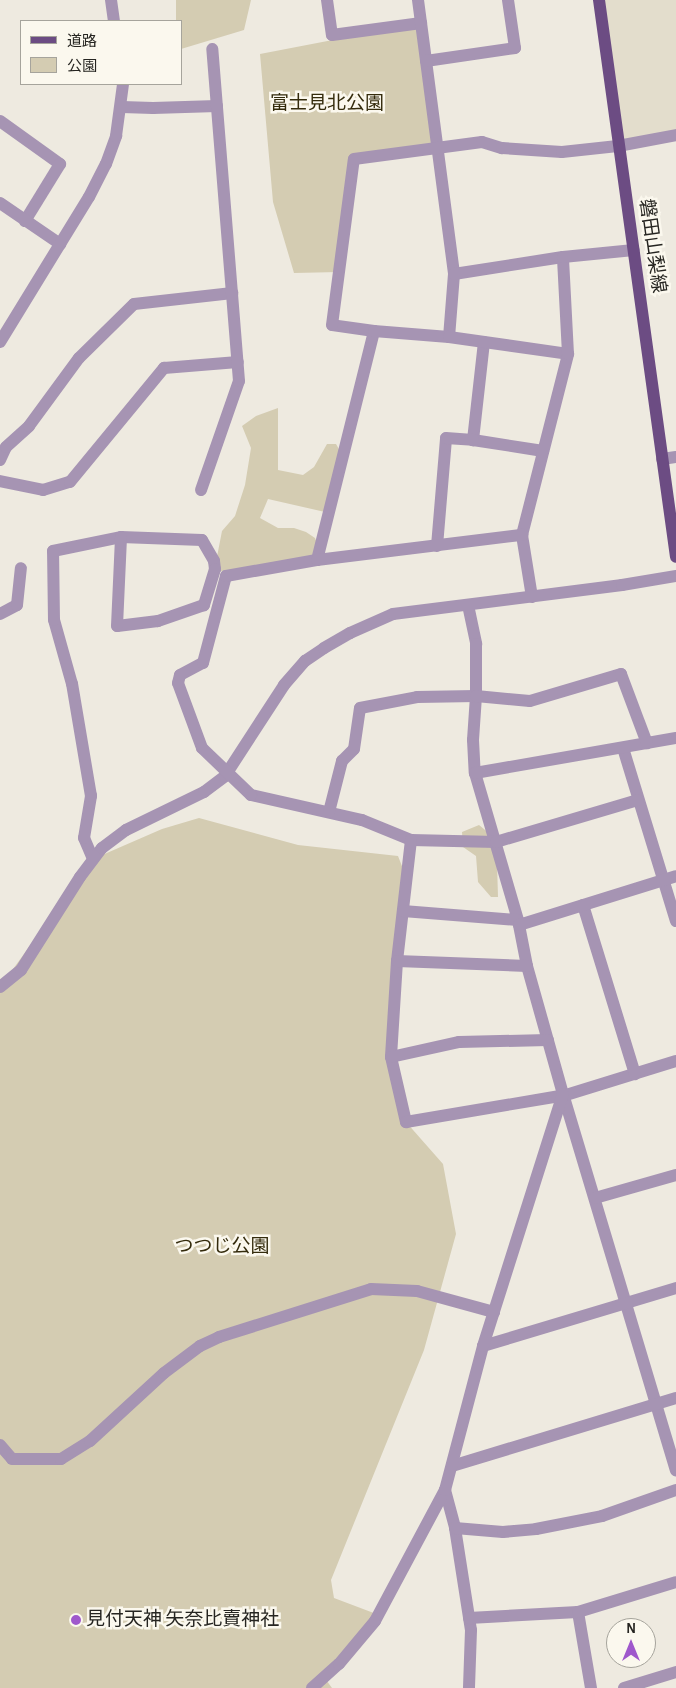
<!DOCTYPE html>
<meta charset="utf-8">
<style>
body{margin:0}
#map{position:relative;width:676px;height:1688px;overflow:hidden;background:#eeeae0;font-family:"Alegreya Sans","Noto Sans JP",sans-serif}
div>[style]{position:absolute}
.built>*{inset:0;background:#e3ddcc}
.green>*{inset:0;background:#d4ccb2}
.minor>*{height:12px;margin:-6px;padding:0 6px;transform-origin:6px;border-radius:6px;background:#a694b3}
.major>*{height:12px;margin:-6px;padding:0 6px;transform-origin:6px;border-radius:6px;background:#6c4c83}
.minor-bridge>*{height:12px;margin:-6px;padding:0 6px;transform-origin:6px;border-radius:6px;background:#a694b3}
.dots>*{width:14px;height:14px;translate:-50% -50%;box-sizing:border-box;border:2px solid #fbf8ee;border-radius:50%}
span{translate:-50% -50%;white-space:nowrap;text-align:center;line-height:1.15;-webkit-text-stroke:5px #fbf8ee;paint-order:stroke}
.park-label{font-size:19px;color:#342b0c}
.street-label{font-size:19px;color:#262521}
.poi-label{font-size:19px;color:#262521}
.left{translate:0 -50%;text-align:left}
.legend{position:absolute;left:20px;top:20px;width:162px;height:65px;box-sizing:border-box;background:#fbf8ee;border:1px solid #a6a49c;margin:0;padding:6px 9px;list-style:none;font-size:15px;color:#262521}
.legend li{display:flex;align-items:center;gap:10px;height:25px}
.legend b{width:25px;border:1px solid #a6a49c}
.north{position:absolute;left:606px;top:1618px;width:50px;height:50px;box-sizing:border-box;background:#fbf8ee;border:1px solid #a6a49c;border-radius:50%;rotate:0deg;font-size:14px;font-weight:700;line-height:20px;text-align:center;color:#262521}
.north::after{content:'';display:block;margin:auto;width:18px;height:22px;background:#9f58cc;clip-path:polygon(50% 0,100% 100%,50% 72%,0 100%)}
</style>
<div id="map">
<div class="built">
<i style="clip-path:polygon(599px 0,676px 0,676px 135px,618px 146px)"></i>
</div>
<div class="green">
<i style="clip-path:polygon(176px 0,251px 0,244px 30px,181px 49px,181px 21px,176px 21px)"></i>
<i style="clip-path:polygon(421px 23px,437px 148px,354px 159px,339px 272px,294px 273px,273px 202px,260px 54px)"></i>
<i style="clip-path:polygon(278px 408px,278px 470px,303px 475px,314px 467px,327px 444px,336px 444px,340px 451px,325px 512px,268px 499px,260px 518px,278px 528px,294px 528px,306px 532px,315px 538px,320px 551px,294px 564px,214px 572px,222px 531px,235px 516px,245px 485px,251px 448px,242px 426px,256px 416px)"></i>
<i style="clip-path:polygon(199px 818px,298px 845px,398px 856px,407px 879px,391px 1057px,406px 1122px,443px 1164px,456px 1234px,424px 1350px,331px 1580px,334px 1598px,379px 1615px,324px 1677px,332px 1688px,0 1688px,0 987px,93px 859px,162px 829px)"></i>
<i style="clip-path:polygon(479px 825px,490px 834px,497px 863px,498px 897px,491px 897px,478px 882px,476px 856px,463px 847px,462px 832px)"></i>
</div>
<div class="minor">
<i style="left:111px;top:0;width:21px;rotate:82deg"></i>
<i style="left:327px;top:0;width:35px;rotate:82deg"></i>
<i style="left:332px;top:35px;width:90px;rotate:-7.7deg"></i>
<i style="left:418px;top:0;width:276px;rotate:82.5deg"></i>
<i style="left:454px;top:274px;width:63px;rotate:94.5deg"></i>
<i style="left:426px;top:61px;width:90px;rotate:-8.3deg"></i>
<i style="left:515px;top:48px;width:49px;rotate:-98.3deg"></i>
<i style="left:122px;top:107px;width:31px;rotate:2deg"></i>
<i style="left:153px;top:108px;width:64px;rotate:-1.8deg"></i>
<i style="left:0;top:121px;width:74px;rotate:35.6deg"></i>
<i style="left:60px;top:164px;width:67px;rotate:121.6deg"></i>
<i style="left:0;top:203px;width:73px;rotate:34.3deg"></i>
<i style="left:454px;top:274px;width:110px;rotate:-8.9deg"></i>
<i style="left:374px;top:331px;width:42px;rotate:-171.9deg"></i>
<i style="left:332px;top:325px;width:167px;rotate:-82.5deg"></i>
<i style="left:354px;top:159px;width:129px;rotate:-7.6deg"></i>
<i style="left:482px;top:142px;width:21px;rotate:17deg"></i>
<i style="left:502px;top:148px;width:60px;rotate:3.8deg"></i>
<i style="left:562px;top:152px;width:56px;rotate:-6.1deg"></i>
<i style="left:618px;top:146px;width:59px;rotate:-10.7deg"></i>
<i style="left:0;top:342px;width:170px;rotate:-58.5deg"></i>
<i style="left:89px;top:197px;width:37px;rotate:-63deg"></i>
<i style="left:106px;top:164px;width:30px;rotate:-70deg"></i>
<i style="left:116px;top:136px;width:52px;rotate:-82.3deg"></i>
<i style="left:484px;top:342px;width:99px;rotate:96.4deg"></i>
<i style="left:473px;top:440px;width:71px;rotate:8.9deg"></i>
<i style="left:662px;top:459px;width:14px;rotate:-8deg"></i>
<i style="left:0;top:460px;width:14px;rotate:-65deg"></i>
<i style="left:6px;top:447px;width:31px;rotate:-42deg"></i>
<i style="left:29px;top:426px;width:84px;rotate:-53.7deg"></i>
<i style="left:79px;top:358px;width:77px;rotate:-44.5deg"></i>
<i style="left:134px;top:304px;width:99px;rotate:-6.4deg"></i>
<i style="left:0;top:481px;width:44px;rotate:11.8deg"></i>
<i style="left:43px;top:490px;width:28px;rotate:-17deg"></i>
<i style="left:70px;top:482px;width:148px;rotate:-50.5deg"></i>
<i style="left:164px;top:368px;width:74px;rotate:-4.6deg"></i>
<i style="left:201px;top:490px;width:115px;rotate:-70.8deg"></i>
<i style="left:239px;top:381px;width:333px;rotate:-94.6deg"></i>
<i style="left:437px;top:546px;width:108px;rotate:-85.2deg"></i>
<i style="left:446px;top:438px;width:27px;rotate:4deg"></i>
<i style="left:317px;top:560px;width:236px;rotate:-76deg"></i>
<i style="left:374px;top:331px;width:75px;rotate:4.6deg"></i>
<i style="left:449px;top:337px;width:120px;rotate:8.1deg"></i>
<i style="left:532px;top:597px;width:63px;rotate:-99.2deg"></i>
<i style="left:522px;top:535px;width:187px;rotate:-75.7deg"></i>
<i style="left:568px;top:354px;width:97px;rotate:-93deg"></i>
<i style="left:563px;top:257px;width:71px;rotate:-5.6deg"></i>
<i style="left:468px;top:605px;width:40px;rotate:78deg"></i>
<i style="left:476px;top:644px;width:52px;rotate:90deg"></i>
<i style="left:476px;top:696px;width:44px;rotate:93.9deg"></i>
<i style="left:473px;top:740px;width:33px;rotate:87deg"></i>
<i style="left:475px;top:773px;width:153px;rotate:73.7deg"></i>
<i style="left:518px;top:920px;width:47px;rotate:78.9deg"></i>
<i style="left:527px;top:966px;width:133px;rotate:74.3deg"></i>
<i style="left:563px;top:1094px;width:393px;rotate:73.3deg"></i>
<i style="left:0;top:614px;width:19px;rotate:-28deg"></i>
<i style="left:17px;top:605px;width:37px;rotate:-84deg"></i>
<i style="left:202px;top:748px;width:69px;rotate:-110.3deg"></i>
<i style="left:178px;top:683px;width:8px;rotate:-76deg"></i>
<i style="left:180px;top:675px;width:26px;rotate:-28deg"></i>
<i style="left:203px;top:663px;width:90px;rotate:-75.2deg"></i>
<i style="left:226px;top:576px;width:92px;rotate:-10deg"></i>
<i style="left:317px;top:560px;width:207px;rotate:-7deg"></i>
<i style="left:623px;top:748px;width:181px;rotate:73deg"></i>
<i style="left:475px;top:773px;width:204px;rotate:-9.9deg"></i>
<i style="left:251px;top:795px;width:114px;rotate:12.7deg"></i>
<i style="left:362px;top:820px;width:53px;rotate:22.2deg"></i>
<i style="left:411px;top:840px;width:85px;rotate:1.3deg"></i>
<i style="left:496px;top:842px;width:148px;rotate:-16.5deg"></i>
<i style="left:329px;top:812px;width:53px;rotate:-75.7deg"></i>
<i style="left:342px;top:761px;width:17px;rotate:-45deg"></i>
<i style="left:354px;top:749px;width:41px;rotate:-81.7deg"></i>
<i style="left:360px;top:708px;width:58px;rotate:-10.9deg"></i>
<i style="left:417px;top:697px;width:59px;rotate:-1deg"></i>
<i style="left:476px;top:696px;width:54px;rotate:5.3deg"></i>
<i style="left:530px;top:701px;width:95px;rotate:-16.5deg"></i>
<i style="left:621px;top:674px;width:74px;rotate:69.4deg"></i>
<i style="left:411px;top:840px;width:122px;rotate:96.6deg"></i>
<i style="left:397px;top:961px;width:96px;rotate:93.6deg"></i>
<i style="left:391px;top:1057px;width:67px;rotate:77deg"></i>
<i style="left:406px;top:1122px;width:162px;rotate:-9.6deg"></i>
<i style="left:566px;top:1095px;width:115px;rotate:-17.2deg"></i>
<i style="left:93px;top:859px;width:23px;rotate:-113deg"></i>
<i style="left:84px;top:838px;width:43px;rotate:-80.5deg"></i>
<i style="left:91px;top:796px;width:114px;rotate:-99.6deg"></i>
<i style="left:72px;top:684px;width:66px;rotate:-105.7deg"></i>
<i style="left:54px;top:620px;width:69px;rotate:-90.8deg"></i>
<i style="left:53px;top:551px;width:69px;rotate:-11.6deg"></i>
<i style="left:121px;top:537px;width:81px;rotate:2.1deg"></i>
<i style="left:202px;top:540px;width:24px;rotate:60deg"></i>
<i style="left:214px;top:561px;width:8px;rotate:83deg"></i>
<i style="left:215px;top:569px;width:38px;rotate:107deg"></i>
<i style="left:204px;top:605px;width:49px;rotate:160.8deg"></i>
<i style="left:158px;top:621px;width:41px;rotate:173deg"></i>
<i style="left:117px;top:626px;width:89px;rotate:-87.4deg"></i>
<i style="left:583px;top:905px;width:177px;rotate:72.9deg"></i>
<i style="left:403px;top:911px;width:115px;rotate:4.5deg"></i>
<i style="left:519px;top:925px;width:164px;rotate:-17.3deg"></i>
<i style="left:397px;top:961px;width:130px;rotate:2.2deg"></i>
<i style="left:0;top:987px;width:27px;rotate:-39deg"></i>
<i style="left:21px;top:970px;width:110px;rotate:-57.6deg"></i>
<i style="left:80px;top:877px;width:36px;rotate:-53deg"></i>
<i style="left:102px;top:848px;width:30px;rotate:-37deg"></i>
<i style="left:126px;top:830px;width:87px;rotate:-26deg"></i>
<i style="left:204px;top:792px;width:26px;rotate:-37deg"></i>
<i style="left:225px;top:776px;width:108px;rotate:-57deg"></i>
<i style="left:284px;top:685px;width:32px;rotate:-49deg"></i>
<i style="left:305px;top:661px;width:23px;rotate:-34deg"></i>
<i style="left:324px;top:648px;width:30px;rotate:-30deg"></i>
<i style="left:350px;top:633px;width:47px;rotate:-23.8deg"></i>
<i style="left:393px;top:614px;width:231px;rotate:-7.2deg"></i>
<i style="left:622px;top:585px;width:55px;rotate:-9.5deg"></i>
<i style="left:391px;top:1057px;width:70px;rotate:-12.4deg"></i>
<i style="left:459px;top:1042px;width:89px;rotate:-1.3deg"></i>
<i style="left:595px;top:1198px;width:84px;rotate:-15.9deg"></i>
<i style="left:483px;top:1346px;width:202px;rotate:-16.7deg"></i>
<i style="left:0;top:1445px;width:18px;rotate:49deg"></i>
<i style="left:12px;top:1459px;width:49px"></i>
<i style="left:61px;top:1459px;width:34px;rotate:-32deg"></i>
<i style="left:90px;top:1441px;width:100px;rotate:-42.6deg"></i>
<i style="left:164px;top:1373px;width:45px;rotate:-36.9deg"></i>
<i style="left:200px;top:1346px;width:21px;rotate:-25deg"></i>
<i style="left:219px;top:1337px;width:159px;rotate:-17.5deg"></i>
<i style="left:371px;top:1289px;width:46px;rotate:2.5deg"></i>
<i style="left:417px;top:1291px;width:80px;rotate:15.3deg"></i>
<i style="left:452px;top:1466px;width:234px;rotate:-16.9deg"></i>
<i style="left:445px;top:1490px;width:39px;rotate:75deg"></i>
<i style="left:455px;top:1528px;width:103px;rotate:81.1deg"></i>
<i style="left:471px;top:1630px;width:58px;rotate:92deg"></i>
<i style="left:455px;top:1528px;width:48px;rotate:4.8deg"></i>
<i style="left:503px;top:1532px;width:33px;rotate:-5deg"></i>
<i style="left:536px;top:1529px;width:67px;rotate:-11.1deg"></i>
<i style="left:602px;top:1516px;width:78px;rotate:-19.4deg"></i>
<i style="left:578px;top:1612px;width:77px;rotate:80.3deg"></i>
<i style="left:469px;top:1618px;width:109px;rotate:-3.2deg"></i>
<i style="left:578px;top:1612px;width:102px;rotate:-17deg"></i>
<i style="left:312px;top:1688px;width:36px;rotate:-42deg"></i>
<i style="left:339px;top:1664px;width:56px;rotate:-50.1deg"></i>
<i style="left:375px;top:1621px;width:149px;rotate:-61.9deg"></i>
<i style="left:445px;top:1490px;width:149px;rotate:-75.2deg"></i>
<i style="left:483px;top:1346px;width:264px;rotate:-72.4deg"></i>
<i style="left:624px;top:1688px;width:54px;rotate:-17.1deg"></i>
</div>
<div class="major">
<i style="left:599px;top:0;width:562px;rotate:82.13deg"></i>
</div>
<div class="minor-bridge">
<i style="left:202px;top:748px;width:68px;rotate:43.8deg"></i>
</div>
<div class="dots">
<i style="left:76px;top:1620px;background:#9f58cc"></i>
</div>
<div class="park-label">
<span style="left:327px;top:104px">富士見北公園</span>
<span style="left:222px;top:1247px">つつじ公園</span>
</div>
<div class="street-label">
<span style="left:652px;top:246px;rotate:82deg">磐田山梨線</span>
</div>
<div class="poi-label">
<span class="left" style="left:86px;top:1620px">見付天神 矢奈比賣神社</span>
</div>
<ul class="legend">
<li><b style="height:6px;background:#6c4c83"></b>道路</li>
<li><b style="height:14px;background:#d4ccb2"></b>公園</li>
</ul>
<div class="north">N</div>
</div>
